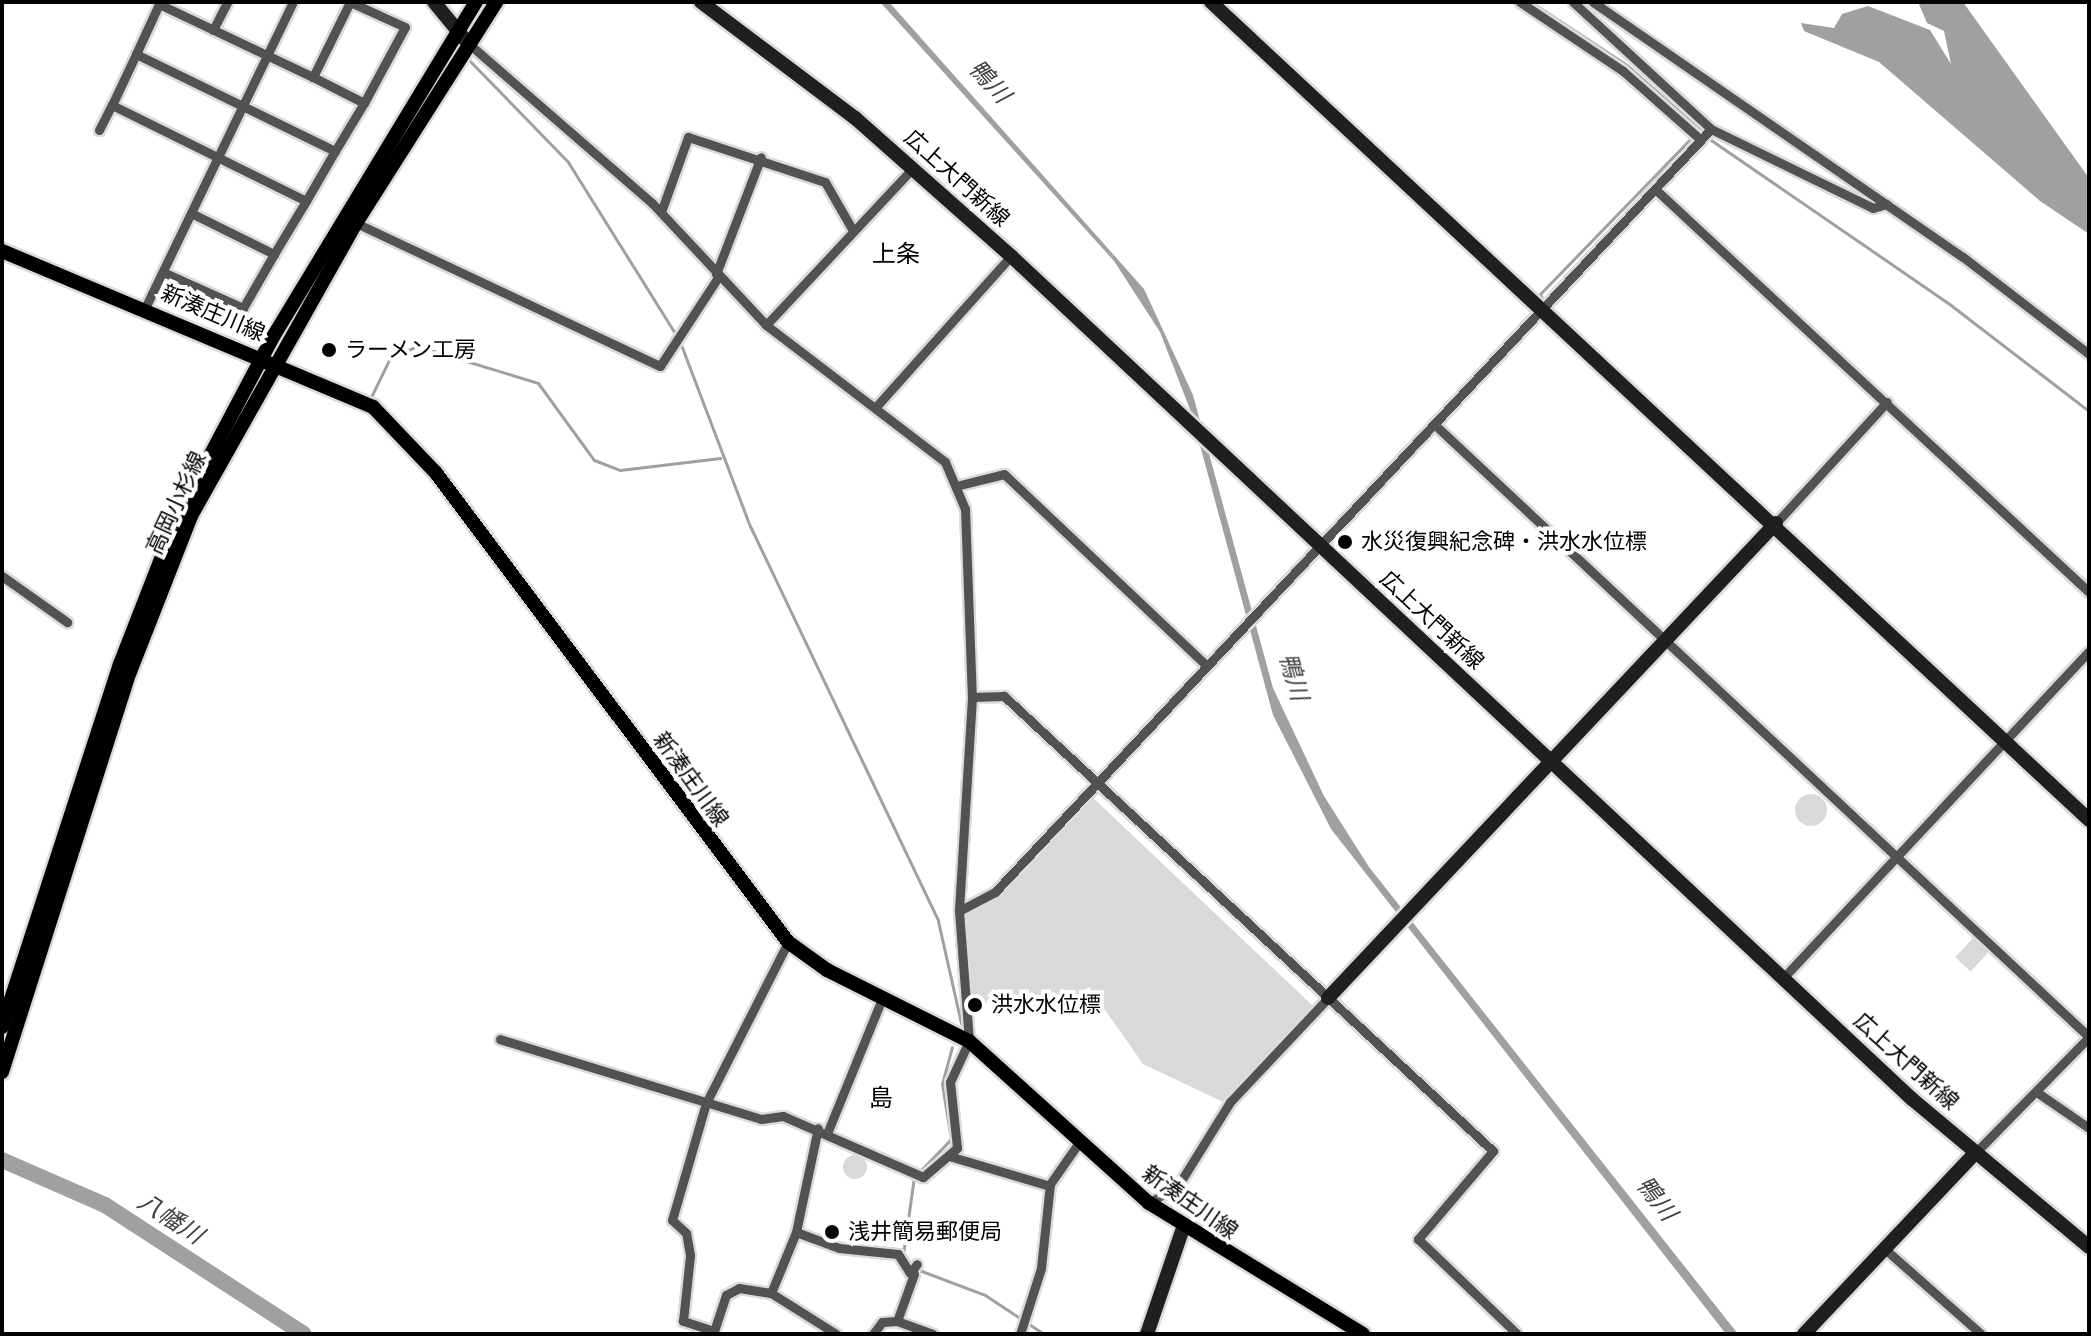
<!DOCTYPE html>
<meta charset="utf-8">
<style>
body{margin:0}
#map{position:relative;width:2091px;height:1336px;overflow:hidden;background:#fff;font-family:Rubik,"Noto Sans JP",sans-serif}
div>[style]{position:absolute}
.green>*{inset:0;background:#d9d9d9;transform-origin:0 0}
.round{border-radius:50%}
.water>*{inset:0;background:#a0a0a0}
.stream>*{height:3px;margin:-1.5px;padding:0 1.5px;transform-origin:1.5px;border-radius:1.5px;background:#a0a0a0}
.river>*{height:16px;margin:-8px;padding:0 8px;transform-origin:8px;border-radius:8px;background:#a0a0a0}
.roads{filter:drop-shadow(2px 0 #dbdbdb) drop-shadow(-2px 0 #dbdbdb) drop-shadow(0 2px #dbdbdb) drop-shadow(0 -2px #dbdbdb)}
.street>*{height:9px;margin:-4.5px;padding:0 4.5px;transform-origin:4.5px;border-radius:4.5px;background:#525252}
.secondary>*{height:14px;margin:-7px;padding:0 7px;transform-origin:7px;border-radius:7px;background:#1f1f1f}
.primary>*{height:14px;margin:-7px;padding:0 7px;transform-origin:7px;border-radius:7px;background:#000}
.dots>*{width:22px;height:22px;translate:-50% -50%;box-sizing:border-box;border:4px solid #fff;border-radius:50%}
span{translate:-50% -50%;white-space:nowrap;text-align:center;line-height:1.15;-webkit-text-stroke:8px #fff;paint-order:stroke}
.street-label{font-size:22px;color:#000}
.poi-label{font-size:22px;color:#000}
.left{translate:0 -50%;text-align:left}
.water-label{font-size:24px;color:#414141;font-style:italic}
.neighbourhood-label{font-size:24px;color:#000}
.frame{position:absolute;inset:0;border:4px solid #000;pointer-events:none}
</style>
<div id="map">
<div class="green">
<i class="round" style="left:1795px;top:794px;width:32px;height:32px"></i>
<i style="clip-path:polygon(1091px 796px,1313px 1006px,1223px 1102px,1143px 1064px,1089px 987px,1043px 1018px,996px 996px,970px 1017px,955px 923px,999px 894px)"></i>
<i style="left:1975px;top:936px;width:21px;height:29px;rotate:43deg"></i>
<i class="round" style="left:843px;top:1155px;width:24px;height:24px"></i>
</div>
<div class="water">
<i style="clip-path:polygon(880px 2px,889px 2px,1144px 289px,1193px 395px,1273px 688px,1324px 796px,1369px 867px,1738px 1334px,1726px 1334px,1331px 829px,1273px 715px,1191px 412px,1160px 332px,1114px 261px)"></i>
<i style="clip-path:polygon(1918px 2px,1963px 2px,2089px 178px,2089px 234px,2040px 201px,1879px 62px,1804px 31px,1801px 23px,1834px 28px,1842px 14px,1868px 6px,1930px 30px,1951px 64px,1944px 31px,1927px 23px)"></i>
</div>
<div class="stream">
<i style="left:1531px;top:2px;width:116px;rotate:33.4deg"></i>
<i style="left:1628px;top:66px;width:96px;rotate:41.6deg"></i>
<i style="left:468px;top:59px;width:144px;rotate:45.8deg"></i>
<i style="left:568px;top:162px;width:204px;rotate:58deg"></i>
<i style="left:1708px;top:138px;width:296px;rotate:34.5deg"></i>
<i style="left:1952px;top:306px;width:173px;rotate:37.5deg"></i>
<i style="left:1545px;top:305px;width:12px;rotate:-114deg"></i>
<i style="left:1540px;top:294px;width:228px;rotate:-45.9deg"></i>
<i style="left:680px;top:342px;width:197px;rotate:69.2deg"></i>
<i style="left:750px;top:526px;width:437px;rotate:64.5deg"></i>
<i style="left:938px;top:921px;width:105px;rotate:77.3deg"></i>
<i style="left:370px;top:399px;width:43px;rotate:-64deg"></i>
<i style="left:389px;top:360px;width:31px;rotate:-27deg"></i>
<i style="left:417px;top:346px;width:127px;rotate:17deg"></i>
<i style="left:538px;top:383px;width:95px;rotate:54deg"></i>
<i style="left:594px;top:460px;width:28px;rotate:21deg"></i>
<i style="left:620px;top:470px;width:101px;rotate:-6.8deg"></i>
<i style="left:1771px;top:534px;width:36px;rotate:42deg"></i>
<i style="left:2082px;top:823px;width:9px;rotate:41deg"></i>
<i style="left:921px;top:1170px;width:43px;rotate:-45.9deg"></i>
<i style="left:951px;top:1139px;width:56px;rotate:-99.3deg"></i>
<i style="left:942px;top:1084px;width:38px;rotate:-75deg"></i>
<i style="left:903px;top:1255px;width:79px;rotate:-82deg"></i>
<i style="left:919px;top:1270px;width:71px;rotate:20.7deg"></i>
<i style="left:985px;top:1295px;width:71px;rotate:33.5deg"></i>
</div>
<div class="river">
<i style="left:2px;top:1160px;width:112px;rotate:23.6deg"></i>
<i style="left:105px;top:1205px;width:237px;rotate:33deg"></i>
</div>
<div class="roads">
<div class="street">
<i style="left:350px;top:2px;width:84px;rotate:116.3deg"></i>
<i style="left:313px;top:77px;width:57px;rotate:27deg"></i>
<i style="left:364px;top:103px;width:86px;rotate:-61.7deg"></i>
<i style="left:405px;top:27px;width:60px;rotate:-155.6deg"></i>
<i style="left:1520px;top:2px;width:124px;rotate:33.8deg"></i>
<i style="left:1623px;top:71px;width:104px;rotate:41.5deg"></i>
<i style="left:1573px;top:2px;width:188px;rotate:42.6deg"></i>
<i style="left:1593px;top:2px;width:449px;rotate:34.6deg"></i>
<i style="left:1963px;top:257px;width:159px;rotate:37.6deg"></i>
<i style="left:213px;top:30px;width:31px;rotate:-63deg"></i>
<i style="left:468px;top:43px;width:244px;rotate:41deg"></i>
<i style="left:652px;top:203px;width:167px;rotate:46.9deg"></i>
<i style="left:766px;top:325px;width:225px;rotate:37.4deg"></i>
<i style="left:945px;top:462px;width:51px;rotate:66.9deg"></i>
<i style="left:965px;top:509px;width:188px;rotate:87.9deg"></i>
<i style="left:972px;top:697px;width:214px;rotate:93.5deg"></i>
<i style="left:959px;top:911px;width:130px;rotate:85.6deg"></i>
<i style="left:969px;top:1041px;width:45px;rotate:114.9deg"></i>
<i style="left:950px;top:1082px;width:66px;rotate:83.9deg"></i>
<i style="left:957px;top:1148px;width:45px;rotate:139.5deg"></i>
<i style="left:923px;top:1177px;width:153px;rotate:-156.5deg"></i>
<i style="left:783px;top:1116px;width:22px;rotate:172deg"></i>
<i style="left:761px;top:1119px;width:273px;rotate:-163deg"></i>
<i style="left:136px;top:54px;width:55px;rotate:-65.3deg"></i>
<i style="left:159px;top:4px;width:170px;rotate:25.4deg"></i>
<i style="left:112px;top:105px;width:56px;rotate:-64.8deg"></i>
<i style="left:136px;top:54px;width:221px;rotate:26deg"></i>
<i style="left:335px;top:151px;width:56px;rotate:-58.9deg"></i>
<i style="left:99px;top:130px;width:28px;rotate:-63deg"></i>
<i style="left:112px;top:105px;width:216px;rotate:26.3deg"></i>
<i style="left:306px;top:201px;width:58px;rotate:-59.9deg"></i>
<i style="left:1655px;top:189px;width:592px;rotate:42.88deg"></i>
<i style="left:661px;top:212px;width:80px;rotate:-70.2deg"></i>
<i style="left:688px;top:137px;width:144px;rotate:18.2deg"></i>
<i style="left:825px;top:182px;width:54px;rotate:60.1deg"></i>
<i style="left:191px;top:213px;width:93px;rotate:26.3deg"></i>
<i style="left:274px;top:254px;width:62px;rotate:-58.9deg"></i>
<i style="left:356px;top:223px;width:336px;rotate:25.2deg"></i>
<i style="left:660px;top:366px;width:108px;rotate:-56.8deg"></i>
<i style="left:163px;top:272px;width:88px;rotate:24.2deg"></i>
<i style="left:243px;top:308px;width:62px;rotate:-60.1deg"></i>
<i style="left:716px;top:274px;width:125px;rotate:-69deg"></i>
<i style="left:145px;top:308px;width:340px;rotate:-64.2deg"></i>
<i style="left:766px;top:325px;width:215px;rotate:-46.9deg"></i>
<i style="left:875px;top:408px;width:204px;rotate:-48.2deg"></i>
<i style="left:1434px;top:424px;width:897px;rotate:43.1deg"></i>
<i style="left:960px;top:485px;width:45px;rotate:-14deg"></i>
<i style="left:1004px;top:474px;width:279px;rotate:43.4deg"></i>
<i style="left:1776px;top:523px;width:164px;rotate:-47.5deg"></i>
<i style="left:2px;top:576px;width:80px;rotate:35.3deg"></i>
<i style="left:972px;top:697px;width:32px;rotate:-2deg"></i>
<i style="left:1004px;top:696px;width:668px;rotate:42.94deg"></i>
<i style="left:1493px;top:1151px;width:116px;rotate:130.4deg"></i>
<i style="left:1418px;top:1239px;width:137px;rotate:43.8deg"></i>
<i style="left:959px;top:911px;width:41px;rotate:-27.8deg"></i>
<i style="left:995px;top:892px;width:1046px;rotate:-46.82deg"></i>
<i style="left:1711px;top:129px;width:180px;rotate:26deg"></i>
<i style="left:1873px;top:208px;width:14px;rotate:-17deg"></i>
<i style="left:1784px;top:977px;width:446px;rotate:-46.9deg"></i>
<i style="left:2038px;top:1093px;width:62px;rotate:34.5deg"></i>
<i style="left:828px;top:1131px;width:146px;rotate:-67.8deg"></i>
<i style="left:1976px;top:1152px;width:161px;rotate:-45.5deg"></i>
<i style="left:949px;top:1156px;width:105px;rotate:16.5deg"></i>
<i style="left:1149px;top:1203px;width:36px;rotate:-32deg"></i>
<i style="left:1179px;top:1184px;width:97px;rotate:-58.1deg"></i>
<i style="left:1230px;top:1102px;width:143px;rotate:-46.7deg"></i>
<i style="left:796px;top:1232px;width:46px;rotate:20.4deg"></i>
<i style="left:839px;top:1248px;width:59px;rotate:5.8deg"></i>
<i style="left:898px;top:1254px;width:22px;rotate:58deg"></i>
<i style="left:910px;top:1273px;width:11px;rotate:-52deg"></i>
<i style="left:1885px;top:1249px;width:128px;rotate:41.5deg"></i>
<i style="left:771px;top:1293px;width:66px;rotate:-67.7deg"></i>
<i style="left:796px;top:1232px;width:106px;rotate:-78.1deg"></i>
<i style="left:897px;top:1321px;width:50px;rotate:-70.1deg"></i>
<i style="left:714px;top:1331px;width:33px;rotate:-162deg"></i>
<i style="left:683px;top:1321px;width:66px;rotate:-83.9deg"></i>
<i style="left:690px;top:1255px;width:22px;rotate:-100deg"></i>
<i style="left:686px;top:1233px;width:19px;rotate:-137deg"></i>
<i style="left:672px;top:1220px;width:122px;rotate:-73.8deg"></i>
<i style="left:706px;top:1103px;width:181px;rotate:-63deg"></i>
<i style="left:713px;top:1334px;width:41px;rotate:-71.6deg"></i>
<i style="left:726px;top:1295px;width:15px;rotate:-28deg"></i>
<i style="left:739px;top:1288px;width:32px;rotate:9deg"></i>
<i style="left:771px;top:1293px;width:77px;rotate:32.2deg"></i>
<i style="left:873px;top:1334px;width:15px;rotate:-53deg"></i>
<i style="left:882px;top:1322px;width:15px;rotate:-4deg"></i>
<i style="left:897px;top:1321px;width:38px;rotate:20deg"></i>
<i style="left:1020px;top:1334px;width:69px;rotate:-72.3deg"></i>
<i style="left:1041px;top:1268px;width:84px;rotate:-83.9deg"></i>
<i style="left:1050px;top:1184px;width:52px;rotate:-55.1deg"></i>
</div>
<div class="secondary">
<i style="left:434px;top:2px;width:52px;rotate:50.5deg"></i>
<i style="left:701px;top:2px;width:193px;rotate:37deg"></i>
<i style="left:855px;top:118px;width:208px;rotate:41.5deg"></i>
<i style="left:1011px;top:256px;width:1234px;rotate:43.1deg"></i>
<i style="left:1912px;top:1099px;width:231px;rotate:39.9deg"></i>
<i style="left:1211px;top:2px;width:1200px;rotate:42.97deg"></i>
<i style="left:1328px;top:998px;width:653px;rotate:-46.68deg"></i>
<i style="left:1147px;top:1334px;width:112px;rotate:-71.2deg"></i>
<i style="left:1804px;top:1334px;width:250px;rotate:-46.6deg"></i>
</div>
<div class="primary">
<i style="left:2px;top:251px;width:402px;rotate:22.8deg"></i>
<i style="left:373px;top:407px;width:91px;rotate:46.3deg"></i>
<i style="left:436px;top:473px;width:586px;rotate:53.11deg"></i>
<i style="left:788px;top:942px;width:48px;rotate:35.7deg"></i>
<i style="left:827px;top:970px;width:159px;rotate:26.6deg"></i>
<i style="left:969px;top:1041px;width:242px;rotate:42deg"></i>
<i style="left:1149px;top:1203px;width:251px;rotate:31.5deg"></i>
<i style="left:2px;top:1027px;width:382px;rotate:-72deg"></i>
<i style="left:120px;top:664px;width:155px;rotate:-68.7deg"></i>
<i style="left:176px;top:520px;width:207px;rotate:-62.1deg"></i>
<i style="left:273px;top:337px;width:392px;rotate:-58.8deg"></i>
<i style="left:2px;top:1072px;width:420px;rotate:-72.3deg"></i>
<i style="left:130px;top:672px;width:168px;rotate:-68.6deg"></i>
<i style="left:191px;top:516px;width:336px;rotate:-60.6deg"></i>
<i style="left:356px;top:223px;width:262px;rotate:-57.6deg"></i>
</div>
</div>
<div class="dots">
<i style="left:329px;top:350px;background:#000"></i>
<i style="left:1345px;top:542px;background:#000"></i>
<i style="left:975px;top:1005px;background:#000"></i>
<i style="left:832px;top:1232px;background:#000"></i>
</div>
<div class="street-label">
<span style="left:957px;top:178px;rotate:42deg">広上大門新線</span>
<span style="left:213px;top:313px;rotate:23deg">新湊庄川線</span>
<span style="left:176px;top:503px;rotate:-65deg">高岡小杉線</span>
<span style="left:1432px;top:620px;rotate:43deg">広上大門新線</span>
<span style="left:691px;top:779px;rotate:54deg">新湊庄川線</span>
<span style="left:1906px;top:1061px;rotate:42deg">広上大門新線</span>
<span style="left:1190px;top:1202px;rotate:35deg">新湊庄川線</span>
</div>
<div class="poi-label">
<span class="left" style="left:345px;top:350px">ラーメン工房</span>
<span class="left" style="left:1361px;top:542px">水災復興紀念碑・洪水水位標</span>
<span class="left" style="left:991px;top:1005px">洪水水位標</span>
<span class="left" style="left:848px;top:1232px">浅井簡易郵便局</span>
</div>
<div class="water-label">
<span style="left:989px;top:82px;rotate:48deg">鴨川</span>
<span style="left:1293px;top:677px;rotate:74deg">鴨川</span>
<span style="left:1656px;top:1199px;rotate:52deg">鴨川</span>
<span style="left:170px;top:1219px;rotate:33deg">八幡川</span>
</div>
<div class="neighbourhood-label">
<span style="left:896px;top:255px">上条</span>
<span style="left:881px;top:1099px">島</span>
</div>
<div class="frame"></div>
</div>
